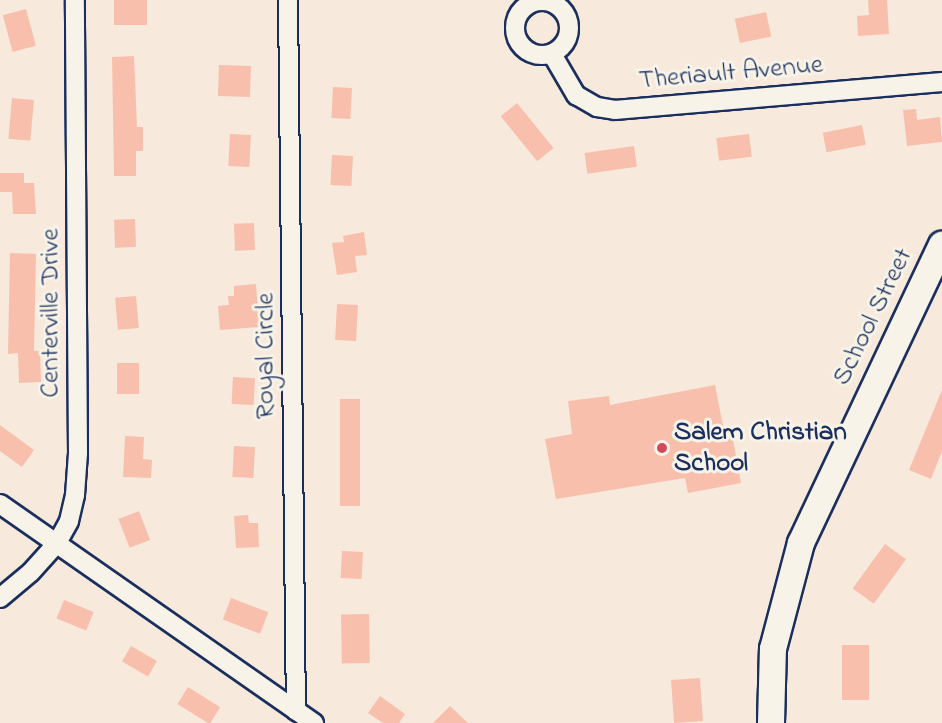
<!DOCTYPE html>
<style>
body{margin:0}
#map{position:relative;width:942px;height:723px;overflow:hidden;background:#f7e9dc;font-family:"Indie Flower",sans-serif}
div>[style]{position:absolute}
.building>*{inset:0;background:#f8c0ac;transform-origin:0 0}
.roads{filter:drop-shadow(2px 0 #1b2f5e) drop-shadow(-2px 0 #1b2f5e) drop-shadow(0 2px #1b2f5e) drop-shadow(0 -2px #1b2f5e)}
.street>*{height:18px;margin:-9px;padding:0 9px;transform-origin:9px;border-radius:9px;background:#f7f3e8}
.street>.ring{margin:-9px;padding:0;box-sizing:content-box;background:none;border:18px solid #f7f3e8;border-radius:50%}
.secondary>*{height:26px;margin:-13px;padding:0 13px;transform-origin:13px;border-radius:13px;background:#f7f3e8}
.dots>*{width:16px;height:16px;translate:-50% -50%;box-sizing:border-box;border:3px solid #f7f3e8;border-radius:50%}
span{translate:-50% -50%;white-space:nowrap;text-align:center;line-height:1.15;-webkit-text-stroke:6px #f7f3e8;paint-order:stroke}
.street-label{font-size:27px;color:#1b2f5e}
.poi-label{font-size:27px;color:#1b2f5e;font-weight:700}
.left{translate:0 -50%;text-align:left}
</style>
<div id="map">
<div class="building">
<i style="left:114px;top:0;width:33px;height:25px"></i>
<i style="clip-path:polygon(868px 0,887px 0,889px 34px,858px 36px,857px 16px,869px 15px)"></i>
<i style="left:26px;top:9px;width:38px;height:24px;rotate:75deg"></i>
<i style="left:766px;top:12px;width:25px;height:32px;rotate:78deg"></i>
<i style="clip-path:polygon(134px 56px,137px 127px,143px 127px,143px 151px,136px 151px,136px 176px,114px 176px,112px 57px)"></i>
<i style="left:219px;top:65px;width:32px;height:31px;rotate:2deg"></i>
<i style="left:333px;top:87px;width:19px;height:31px;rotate:3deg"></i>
<i style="left:12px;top:98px;width:22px;height:41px;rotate:5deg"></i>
<i style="left:517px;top:103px;width:58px;height:21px;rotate:51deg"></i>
<i style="clip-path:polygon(916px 109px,917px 120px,940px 117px,942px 142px,907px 146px,903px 110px)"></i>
<i style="left:862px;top:125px;width:20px;height:40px;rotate:79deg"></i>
<i style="left:230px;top:134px;width:21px;height:32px;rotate:3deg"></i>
<i style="left:749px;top:134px;width:23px;height:33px;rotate:83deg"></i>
<i style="left:634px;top:146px;width:21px;height:50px;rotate:82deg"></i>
<i style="left:332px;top:155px;width:21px;height:30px;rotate:3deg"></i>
<i style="clip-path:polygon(0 173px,24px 173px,24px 183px,34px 183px,36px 214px,13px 214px,12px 192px,0 192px)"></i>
<i style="left:135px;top:219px;width:28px;height:21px;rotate:88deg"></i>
<i style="left:254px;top:223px;width:27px;height:20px;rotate:88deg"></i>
<i style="clip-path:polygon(364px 232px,367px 255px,355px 256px,357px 272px,337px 275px,332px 243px,344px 242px,343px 236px)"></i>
<i style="clip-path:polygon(10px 253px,36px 254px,34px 351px,40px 351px,41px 382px,19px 383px,18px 353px,8px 354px)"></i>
<i style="clip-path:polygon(256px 284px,259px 327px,220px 330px,218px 306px,229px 305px,228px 296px,234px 296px,234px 286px)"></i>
<i style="left:136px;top:296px;width:32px;height:21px;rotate:85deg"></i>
<i style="left:337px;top:304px;width:21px;height:36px;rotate:3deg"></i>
<i style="left:117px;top:363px;width:22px;height:31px"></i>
<i style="left:233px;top:377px;width:22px;height:27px;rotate:3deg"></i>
<i style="clip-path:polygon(715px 385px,724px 431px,731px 429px,741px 483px,688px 493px,685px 478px,556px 499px,545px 439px,572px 434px,568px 401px,609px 396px,610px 405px)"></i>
<i style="clip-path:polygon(942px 390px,942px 451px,931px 479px,909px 470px)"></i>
<i style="left:340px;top:399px;width:20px;height:107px"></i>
<i style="clip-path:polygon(0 425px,34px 450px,22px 467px,0 451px)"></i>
<i style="clip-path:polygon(125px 436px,144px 437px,143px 459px,152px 460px,151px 478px,123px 477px)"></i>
<i style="left:234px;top:446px;width:21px;height:31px;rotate:3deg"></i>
<i style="left:139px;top:511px;width:31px;height:22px;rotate:69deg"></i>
<i style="clip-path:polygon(248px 515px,249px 523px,258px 523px,259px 547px,236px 548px,234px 516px)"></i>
<i style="left:885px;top:544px;width:26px;height:55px;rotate:36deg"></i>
<i style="left:342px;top:551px;width:21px;height:27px;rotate:3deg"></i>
<i style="left:231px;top:598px;width:40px;height:23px;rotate:21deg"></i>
<i style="left:64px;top:600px;width:32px;height:20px;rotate:22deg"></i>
<i style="left:369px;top:614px;width:49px;height:28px;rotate:89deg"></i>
<i style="left:842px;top:645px;width:27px;height:55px"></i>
<i style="left:131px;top:646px;width:30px;height:18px;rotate:30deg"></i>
<i style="left:700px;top:678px;width:43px;height:29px;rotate:86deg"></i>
<i style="left:188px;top:687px;width:38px;height:20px;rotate:32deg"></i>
<i style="clip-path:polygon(380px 696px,405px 714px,399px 723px,383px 723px,368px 713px)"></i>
<i style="clip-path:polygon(450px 706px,468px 723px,433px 723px)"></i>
</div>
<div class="roads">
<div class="street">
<i style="left:288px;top:0;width:711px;rotate:89.36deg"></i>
<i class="ring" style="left:515px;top:1px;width:36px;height:36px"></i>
<i style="left:552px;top:54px;width:48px;rotate:59.7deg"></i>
<i style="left:576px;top:95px;width:24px;rotate:30deg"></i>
<i style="left:597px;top:107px;width:18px;rotate:9deg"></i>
<i style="left:615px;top:110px;width:328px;rotate:-4.9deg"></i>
<i style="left:0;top:504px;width:383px;rotate:34.9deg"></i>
<i style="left:0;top:598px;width:40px;rotate:-40deg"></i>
<i style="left:31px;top:572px;width:39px;rotate:-48deg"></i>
<i style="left:57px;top:543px;width:25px;rotate:-61deg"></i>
<i style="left:69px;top:521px;width:27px;rotate:-77deg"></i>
<i style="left:75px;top:495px;width:42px;rotate:-85.9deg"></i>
<i style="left:78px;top:453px;width:453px;rotate:-90.4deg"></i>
</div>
<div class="secondary">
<i style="left:771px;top:723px;width:74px;rotate:-88.5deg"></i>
<i style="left:773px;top:649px;width:110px;rotate:-75.2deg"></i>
<i style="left:801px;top:543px;width:330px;rotate:-64.7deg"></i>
</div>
</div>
<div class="dots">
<i style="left:662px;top:448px;background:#d1495b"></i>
</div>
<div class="street-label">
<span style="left:731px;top:73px;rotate:-5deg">Theriault Avenue</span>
<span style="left:51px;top:313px;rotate:-90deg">Centerville Drive</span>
<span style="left:873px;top:317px;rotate:-64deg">School Street</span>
<span style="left:266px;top:356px;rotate:-90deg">Royal Circle</span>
</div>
<div class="poi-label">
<span class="left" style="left:674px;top:448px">Salem Christian<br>School</span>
</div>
</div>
